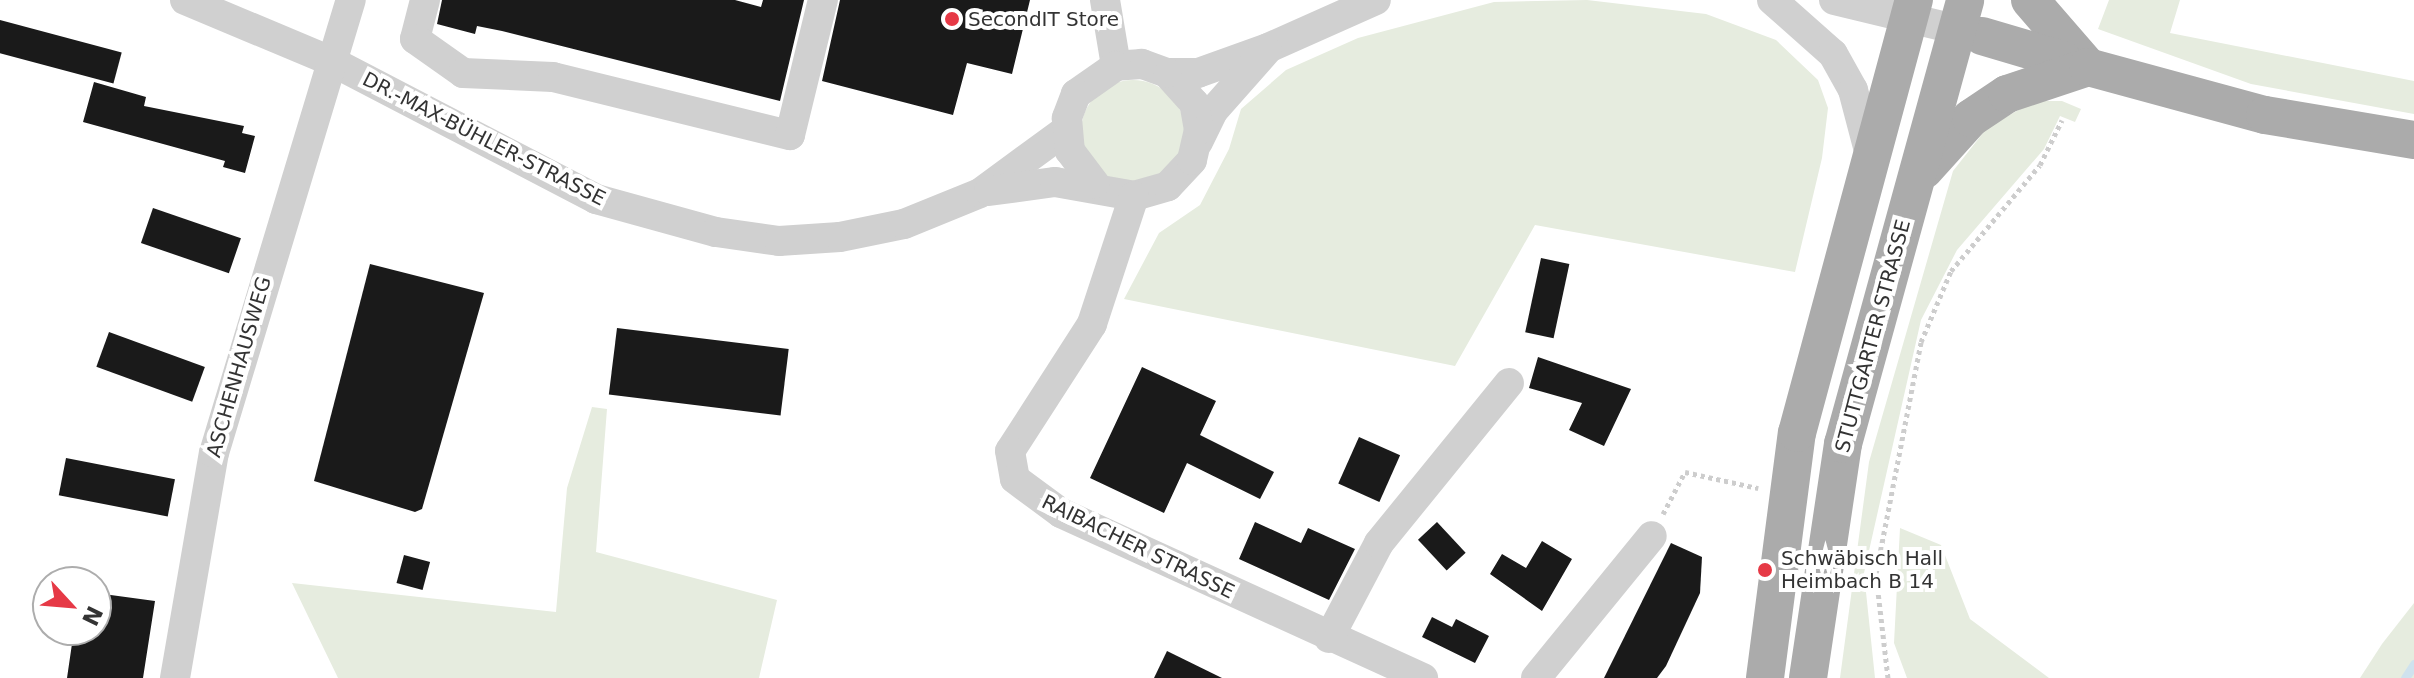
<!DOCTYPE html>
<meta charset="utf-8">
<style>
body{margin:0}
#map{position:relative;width:2414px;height:678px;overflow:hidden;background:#fff;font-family:"DejaVu Sans",sans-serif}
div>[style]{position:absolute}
.green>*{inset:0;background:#e6ecdf}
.round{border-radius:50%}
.stream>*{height:9px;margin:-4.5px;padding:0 4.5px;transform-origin:4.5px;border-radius:4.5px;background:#cfe2ee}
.building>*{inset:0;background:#1a1a1a;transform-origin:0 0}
.path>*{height:5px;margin-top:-2.5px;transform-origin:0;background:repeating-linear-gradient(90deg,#cdcdcd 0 4px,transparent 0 8px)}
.minor>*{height:30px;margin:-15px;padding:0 15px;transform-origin:15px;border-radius:15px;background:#d0d0d0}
.major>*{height:38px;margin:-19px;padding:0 19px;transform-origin:19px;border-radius:19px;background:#ababab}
.dots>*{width:22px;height:22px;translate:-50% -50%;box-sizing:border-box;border:4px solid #fff;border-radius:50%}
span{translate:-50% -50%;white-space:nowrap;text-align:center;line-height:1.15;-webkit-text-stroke:8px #fff;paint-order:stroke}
.poi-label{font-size:20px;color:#333}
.left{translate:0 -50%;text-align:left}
.street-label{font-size:20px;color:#333}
.north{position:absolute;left:32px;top:566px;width:80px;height:80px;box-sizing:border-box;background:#fff;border:2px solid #adadad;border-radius:50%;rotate:116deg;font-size:22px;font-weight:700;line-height:32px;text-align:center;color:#333}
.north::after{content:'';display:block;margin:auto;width:28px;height:36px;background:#e63946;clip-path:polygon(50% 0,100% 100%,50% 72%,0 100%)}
</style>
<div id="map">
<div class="green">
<i style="clip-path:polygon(1587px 0,1706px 14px,1776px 40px,1818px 80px,1828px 108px,1822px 158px,1795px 272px,1535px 225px,1455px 366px,1124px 299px,1159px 233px,1200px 205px,1229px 149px,1241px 109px,1286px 70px,1358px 38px,1494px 2px)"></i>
<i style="clip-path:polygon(2109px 0,2180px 0,2170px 33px,2414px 81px,2414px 114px,2251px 84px,2098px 29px)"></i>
<i class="round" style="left:1081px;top:80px;width:104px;height:104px"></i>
<i style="clip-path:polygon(2034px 101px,2062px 101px,2081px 109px,2075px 122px,2060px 116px,2044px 149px,1957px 250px,1921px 320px,1864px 573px,1875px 678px,1840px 678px,1869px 462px,1953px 171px,1987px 128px)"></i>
<i style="clip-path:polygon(592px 407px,607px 409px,596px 552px,777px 600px,759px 678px,338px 678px,292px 583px,556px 612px,567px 488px)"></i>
<i style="clip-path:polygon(1900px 528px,1941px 545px,1970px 619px,2049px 678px,1907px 678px,1894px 643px)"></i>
<i style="clip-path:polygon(2414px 603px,2414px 678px,2360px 678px,2382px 644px)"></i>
</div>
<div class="stream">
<i style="left:2405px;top:678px;width:17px;rotate:-57deg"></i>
</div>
<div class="building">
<i style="clip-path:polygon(442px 0,735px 0,761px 7px,763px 0,804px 0,780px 101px,502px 31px,477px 26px,475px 34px,437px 24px)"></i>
<i style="clip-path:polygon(840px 0,1030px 0,1012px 74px,967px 63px,953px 115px,822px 81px)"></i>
<i style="left:0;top:20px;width:126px;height:32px;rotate:15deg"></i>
<i style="clip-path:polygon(94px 82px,146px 97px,144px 106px,244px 126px,242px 133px,255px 136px,245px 173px,223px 167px,225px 161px,83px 122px)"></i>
<i style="left:153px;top:208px;width:93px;height:37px;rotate:19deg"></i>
<i style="left:1541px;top:258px;width:29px;height:76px;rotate:12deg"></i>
<i style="clip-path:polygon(370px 264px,484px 293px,422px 509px,415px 512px,314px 481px)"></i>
<i style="left:617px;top:328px;width:173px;height:67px;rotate:7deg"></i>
<i style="left:109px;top:332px;width:102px;height:37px;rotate:20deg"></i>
<i style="clip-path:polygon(1538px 357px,1631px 389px,1604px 446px,1569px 430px,1582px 403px,1529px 388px)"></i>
<i style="clip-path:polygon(1142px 367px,1216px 401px,1200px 435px,1274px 472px,1260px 499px,1187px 463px,1164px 513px,1090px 478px)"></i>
<i style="left:1359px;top:437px;width:45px;height:51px;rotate:24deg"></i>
<i style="left:66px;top:458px;width:111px;height:38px;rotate:11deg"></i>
<i style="clip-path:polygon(1255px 522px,1301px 543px,1308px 528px,1355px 549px,1329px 600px,1239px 559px)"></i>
<i style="left:1437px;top:522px;width:42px;height:26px;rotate:47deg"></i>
<i style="clip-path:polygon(1542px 541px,1572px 559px,1542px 611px,1490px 574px,1502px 554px,1526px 568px)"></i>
<i style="clip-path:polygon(1671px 543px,1702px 557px,1700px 593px,1666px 666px,1657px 678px,1604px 678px)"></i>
<i style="left:404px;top:555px;width:27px;height:29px;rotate:15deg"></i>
<i style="clip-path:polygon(96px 593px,155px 601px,143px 678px,67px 678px,74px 630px,96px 630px)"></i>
<i style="clip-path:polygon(1432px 617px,1452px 627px,1456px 619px,1489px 636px,1475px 663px,1422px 637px)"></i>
<i style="clip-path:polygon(1167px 651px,1222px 678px,1154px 678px)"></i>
</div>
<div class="path">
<i style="left:1663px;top:514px;width:47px;rotate:-62.4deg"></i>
<i style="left:1685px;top:472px;width:75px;rotate:12.4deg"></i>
<i style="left:1888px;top:678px;width:105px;rotate:-96.6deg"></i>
<i style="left:1876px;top:574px;width:236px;rotate:-79deg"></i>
<i style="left:1921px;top:342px;width:77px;rotate:-67.1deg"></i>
<i style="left:1951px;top:271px;width:138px;rotate:-50deg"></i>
<i style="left:2040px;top:165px;width:50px;rotate:-63.9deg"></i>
</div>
<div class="minor">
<i style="left:185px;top:0;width:160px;rotate:22.7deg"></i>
<i style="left:333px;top:62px;width:297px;rotate:27.5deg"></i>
<i style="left:596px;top:199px;width:124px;rotate:15.4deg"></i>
<i style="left:716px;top:232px;width:64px;rotate:8.1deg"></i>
<i style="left:779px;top:241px;width:61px;rotate:-3.8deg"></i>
<i style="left:840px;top:237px;width:65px;rotate:-11.5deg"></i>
<i style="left:904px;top:224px;width:82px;rotate:-22.2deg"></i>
<i style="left:980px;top:193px;width:107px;rotate:-36.2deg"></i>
<i style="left:425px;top:0;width:40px;rotate:104.4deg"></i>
<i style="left:415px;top:39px;width:59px;rotate:35.3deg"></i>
<i style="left:463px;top:73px;width:90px;rotate:2.5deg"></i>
<i style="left:553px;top:77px;width:244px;rotate:13.8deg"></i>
<i style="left:790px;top:135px;width:139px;rotate:-76.3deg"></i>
<i style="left:1105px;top:0;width:67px;rotate:80.5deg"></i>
<i style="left:1772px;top:0;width:81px;rotate:41.5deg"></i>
<i style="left:1833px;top:54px;width:41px;rotate:60.9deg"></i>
<i style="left:1853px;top:90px;width:67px;rotate:75.3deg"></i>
<i style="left:1834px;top:0;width:146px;rotate:13.5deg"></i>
<i style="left:1167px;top:73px;width:31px"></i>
<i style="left:1198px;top:73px;width:74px;rotate:-19.7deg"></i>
<i style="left:1268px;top:48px;width:118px;rotate:-24deg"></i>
<i style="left:1198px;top:142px;width:34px;rotate:-64deg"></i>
<i style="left:1213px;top:111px;width:81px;rotate:-48.5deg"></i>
<i style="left:989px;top:191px;width:67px;rotate:-7.8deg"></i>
<i style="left:1055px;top:182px;width:80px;rotate:10deg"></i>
<i style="left:1134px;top:196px;width:35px;rotate:-16deg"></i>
<i style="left:1168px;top:186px;width:35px;rotate:-47deg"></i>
<i style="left:1192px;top:160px;width:31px;rotate:-77deg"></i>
<i style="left:1199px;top:130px;width:27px;rotate:-100deg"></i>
<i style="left:1194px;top:103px;width:40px;rotate:-132deg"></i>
<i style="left:1167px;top:73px;width:27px;rotate:-160deg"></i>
<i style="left:1142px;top:64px;width:26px;rotate:176deg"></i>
<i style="left:1116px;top:66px;width:49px;rotate:145deg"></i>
<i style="left:1076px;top:94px;width:26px;rotate:111deg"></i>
<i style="left:1067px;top:118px;width:33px;rotate:85deg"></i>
<i style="left:1070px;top:151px;width:41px;rotate:52.9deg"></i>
<i style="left:1134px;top:196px;width:135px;rotate:108.2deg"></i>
<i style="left:1092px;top:324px;width:151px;rotate:122.8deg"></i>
<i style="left:1010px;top:451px;width:28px;rotate:80deg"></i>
<i style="left:1015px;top:479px;width:57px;rotate:36.5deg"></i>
<i style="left:1061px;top:513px;width:398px;rotate:24.5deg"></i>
<i style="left:1329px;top:638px;width:107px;rotate:-62.2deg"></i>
<i style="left:1379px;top:543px;width:206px;rotate:-50.9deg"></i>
<i style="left:175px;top:678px;width:228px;rotate:-80.2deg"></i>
<i style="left:214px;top:453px;width:473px;rotate:-73.2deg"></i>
<i style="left:1536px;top:678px;width:183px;rotate:-50.8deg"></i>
</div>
<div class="major">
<i style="left:2030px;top:0;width:89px;rotate:49.1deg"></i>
<i style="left:1982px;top:36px;width:84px;rotate:16.5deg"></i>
<i style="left:1924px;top:170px;width:70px;rotate:-47.9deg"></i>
<i style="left:1971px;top:118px;width:43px;rotate:-33.7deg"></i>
<i style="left:2007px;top:94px;width:85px;rotate:-18.4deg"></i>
<i style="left:2088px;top:67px;width:183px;rotate:15.2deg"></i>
<i style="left:2265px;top:115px;width:151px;rotate:9.5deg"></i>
<i style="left:1765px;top:678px;width:247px;rotate:-82.6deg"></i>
<i style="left:1797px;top:433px;width:449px;rotate:-74.9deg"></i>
<i style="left:1808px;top:678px;width:237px;rotate:-81.5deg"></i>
<i style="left:1843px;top:444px;width:460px;rotate:-74.6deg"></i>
</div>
<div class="dots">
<i style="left:952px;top:19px;background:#e63946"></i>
<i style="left:1765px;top:570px;background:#e63946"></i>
</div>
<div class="poi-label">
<span class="left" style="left:968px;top:19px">SecondIT Store</span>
<span class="left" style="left:1781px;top:570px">Schwäbisch Hall<br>Heimbach B 14</span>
</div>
<div class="street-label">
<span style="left:484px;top:139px;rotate:27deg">DR.-MAX-BÜHLER-STRASSE</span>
<span style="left:1873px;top:336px;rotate:-75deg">STUTTGARTER STRASSE</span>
<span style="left:239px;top:367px;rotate:-74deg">ASCHENHAUSWEG</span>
<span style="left:1138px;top:547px;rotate:26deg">RAIBACHER STRASSE</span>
</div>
<div class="north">N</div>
</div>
